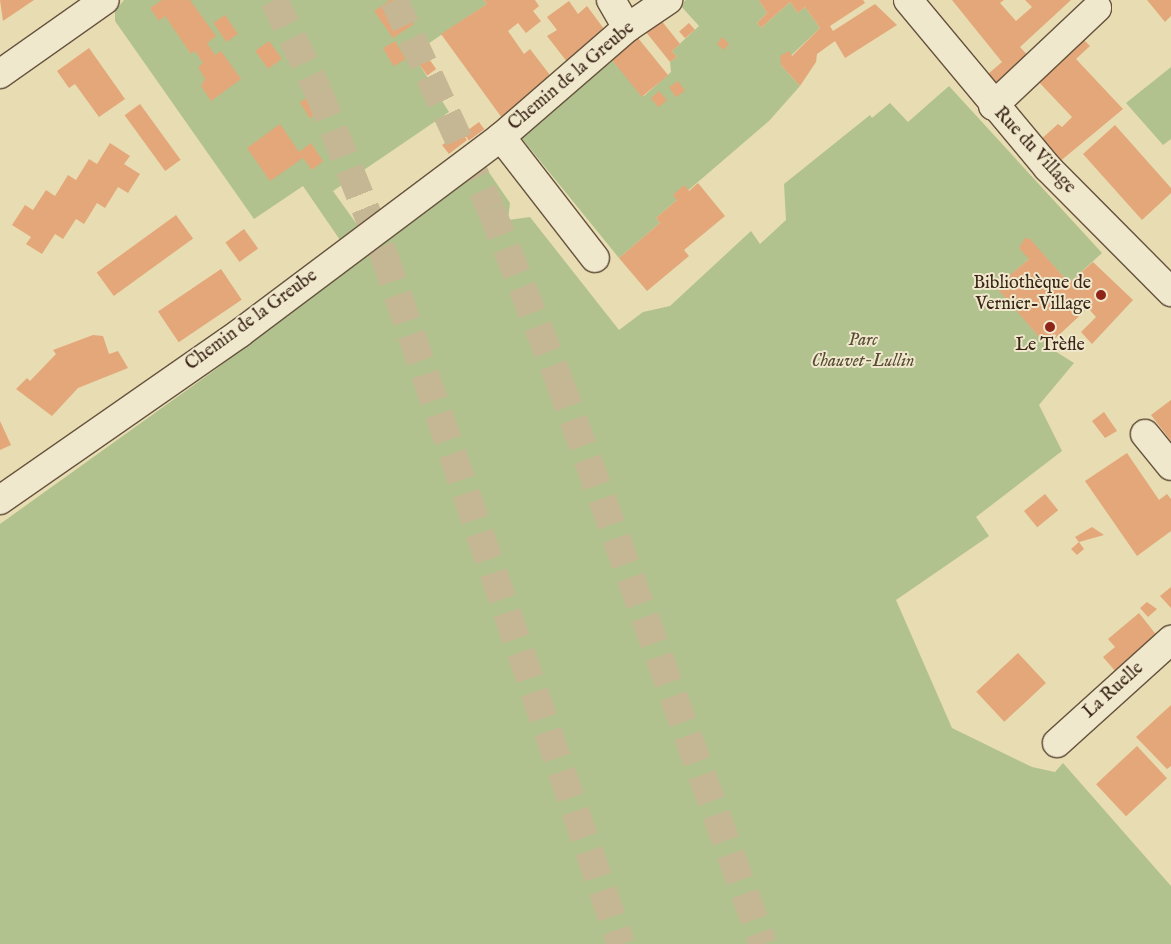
<!DOCTYPE html>
<meta charset="utf-8">
<style>
body{margin:0}
#map{position:relative;width:1171px;height:944px;overflow:hidden;background:#e8dcb2;font-family:"IM FELL English",serif}
div>[style]{position:absolute}
.green>*{inset:0;background:#b2c28f}
.building>*{inset:0;background:#e3a779;transform-origin:0 0}
.highway-tunnel>*{height:28px;margin-top:-14px;transform-origin:0;background:repeating-linear-gradient(90deg,#c5b793 0 28px,transparent 0 42px)}
.roads{filter:drop-shadow(1px 0 #66533e) drop-shadow(-1px 0 #66533e) drop-shadow(0 1px #66533e) drop-shadow(0 -1px #66533e)}
.minor>*{height:28px;margin:-14px;padding:0 14px;transform-origin:14px;border-radius:14px;background:#f0e8cd}
.dots>*{width:14px;height:14px;translate:-50% -50%;box-sizing:border-box;border:2px solid #f0e8cd;border-radius:50%}
span{translate:-50% -50%;white-space:nowrap;text-align:center;line-height:1.15;-webkit-text-stroke:4px #f0e8cd;paint-order:stroke}
.street-label{font-size:18px;color:#3a2517}
.poi-label{font-size:18px;color:#3a2517}
.right{translate:-100% -50%;text-align:right}
.park-label{font-size:18px;color:#584c35;font-style:italic}
</style>
<div id="map">
<div class="green">
<i style="clip-path:polygon(124px 0,484px 0,487px 4px,413px 54px,449px 112px,333px 191px,358px 226px,340px 240px,303px 186px,254px 219px,115px 21px,115px 11px)"></i>
<i style="clip-path:polygon(686px 0,759px 0,767px 13px,757px 23px,761px 28px,790px 2px,798px 13px,805px 7px,820px 28px,781px 65px,800px 86px,769px 121px,656px 218px,660px 223px,619px 258px,519px 135px,612px 60px,644px 96px,671px 72px,670px 62px,677px 57px,672px 51px,699px 26px,680px 5px)"></i>
<i style="clip-path:polygon(1171px 67px,1171px 139px,1163px 145px,1126px 103px)"></i>
<i style="clip-path:polygon(949px 86px,1102px 253px,1069px 283px,1039px 250px,997px 287px,1047px 346px,1074px 363px,1039px 405px,1062px 451px,976px 517px,989px 536px,896px 600px,952px 728px,1032px 767px,1055px 772px,1063px 763px,1171px 886px,1171px 944px,0 944px,0 524px,212px 372px,484px 165px,510px 203px,508px 220px,530px 217px,619px 330px,643px 312px,670px 306px,751px 231px,760px 244px,786px 220px,784px 184px,870px 115px,872px 118px,890px 103px,908px 122px)"></i>
</div>
<div class="building">
<i style="clip-path:polygon(0 0,34px 0,3px 21px)"></i>
<i style="clip-path:polygon(162px 0,190px 0,216px 36px,207px 43px,215px 55px,221px 51px,241px 79px,211px 101px,201px 86px,205px 79px,198px 67px,203px 63px,195px 51px,191px 54px,165px 16px,159px 21px,150px 8px)"></i>
<i style="clip-path:polygon(390px 0,398px 0,414px 24px,393px 38px,374px 11px)"></i>
<i style="clip-path:polygon(484px 0,535px 0,539px 6px,533px 11px,541px 21px,526px 33px,518px 23px,508px 31px,524px 54px,530px 49px,553px 79px,502px 118px,441px 34px,487px 4px)"></i>
<i style="clip-path:polygon(759px 0,863px 0,865px 3px,830px 26px,833px 31px,875px 4px,897px 25px,845px 58px,835px 41px,817px 54px,816px 62px,800px 86px,781px 65px,780px 56px,789px 51px,792px 56px,820px 28px,805px 7px,798px 13px,790px 2px,761px 28px,757px 23px,767px 13px)"></i>
<i style="clip-path:polygon(952px 0,1004px 0,1000px 3px,1016px 21px,1032px 7px,1025px 0,1071px 0,1020px 47px,1032px 60px,1001px 88px,988px 74px,1002px 62px)"></i>
<i style="clip-path:polygon(1147px 0,1171px 0,1171px 16px,1165px 22px)"></i>
<i style="clip-path:polygon(569px 1px,578px 14px,587px 6px,607px 33px,568px 63px,547px 36px,557px 30px,547px 17px)"></i>
<i style="left:225px;top:15px;width:23px;height:14px;rotate:56deg"></i>
<i style="clip-path:polygon(661px 20px,680px 44px,672px 51px,677px 57px,670px 62px,646px 32px)"></i>
<i style="left:689px;top:23px;width:9px;height:13px;rotate:49deg"></i>
<i style="clip-path:polygon(1080px 36px,1090px 46px,1076px 59px,1123px 109px,1058px 163px,1039px 141px,1058px 124px,1062px 127px,1072px 117px,1034px 77px)"></i>
<i style="clip-path:polygon(722px 37px,729px 44px,724px 50px,717px 44px)"></i>
<i style="left:638px;top:38px;width:48px;height:34px;rotate:51deg"></i>
<i style="left:269px;top:41px;width:22px;height:17px;rotate:54deg"></i>
<i style="left:395px;top:41px;width:21px;height:14px;rotate:59deg"></i>
<i style="clip-path:polygon(89px 48px,125px 99px,99px 117px,75px 84px,69px 88px,57px 71px)"></i>
<i style="left:427px;top:56px;width:16px;height:11px;rotate:55deg"></i>
<i style="left:678px;top:81px;width:12px;height:11px;rotate:55deg"></i>
<i style="left:321px;top:89px;width:19px;height:25px;rotate:58deg"></i>
<i style="left:659px;top:91px;width:12px;height:11px;rotate:48deg"></i>
<i style="left:140px;top:104px;width:69px;height:19px;rotate:54deg"></i>
<i style="clip-path:polygon(452px 119px,467px 140px,449px 154px,442px 145px,451px 139px,442px 126px)"></i>
<i style="left:479px;top:122px;width:9px;height:19px;rotate:54deg"></i>
<i style="clip-path:polygon(280px 124px,299px 152px,311px 143px,323px 161px,312px 170px,303px 158px,270px 181px,247px 148px)"></i>
<i style="clip-path:polygon(1115px 125px,1171px 188px,1171px 193px,1142px 220px,1083px 154px)"></i>
<i style="clip-path:polygon(110px 143px,130px 156px,124px 164px,140px 174px,128px 193px,118px 187px,105px 208px,97px 203px,84px 224px,76px 219px,63px 239px,55px 234px,42px 254px,26px 244px,31px 237px,12px 225px,25px 205px,33px 210px,46px 190px,55px 196px,68px 175px,76px 180px,89px 159px,97px 164px)"></i>
<i style="clip-path:polygon(698px 183px,725px 216px,684px 250px,689px 256px,647px 291px,619px 258px,660px 223px,656px 218px,677px 200px,673px 195px,684px 185px,689px 191px)"></i>
<i style="left:176px;top:215px;width:29px;height:98px;rotate:54deg"></i>
<i style="left:244px;top:229px;width:24px;height:23px;rotate:54deg"></i>
<i style="clip-path:polygon(1025px 238px,1030px 239px,1069px 283px,1093px 262px,1133px 300px,1092px 344px,1081px 332px,1096px 317px,1088px 308px,1047px 346px,996px 287px,1029px 259px,1019px 248px)"></i>
<i style="left:221px;top:269px;width:37px;height:76px;rotate:56deg"></i>
<i style="clip-path:polygon(93px 335px,103px 336px,109px 354px,118px 351px,128px 368px,78px 388px,52px 416px,16px 389px,27px 378px,30px 381px,56px 354px,53px 350px)"></i>
<i style="clip-path:polygon(1171px 400px,1171px 441px,1151px 415px)"></i>
<i style="clip-path:polygon(1104px 412px,1117px 431px,1105px 438px,1092px 421px)"></i>
<i style="clip-path:polygon(0 421px,11px 445px,0 450px)"></i>
<i style="clip-path:polygon(1127px 453px,1159px 500px,1167px 494px,1171px 499px,1171px 531px,1137px 556px,1085px 481px)"></i>
<i style="left:1045px;top:494px;width:21px;height:27px;rotate:51deg"></i>
<i style="clip-path:polygon(1092px 527px,1104px 535px,1079px 542px,1084px 549px,1077px 555px,1071px 549px,1079px 542px,1075px 537px)"></i>
<i style="clip-path:polygon(1171px 587px,1171px 608px,1160px 596px)"></i>
<i style="clip-path:polygon(1147px 602px,1157px 609px,1148px 617px,1140px 608px)"></i>
<i style="clip-path:polygon(1139px 613px,1158px 637px,1116px 672px,1103px 657px,1115px 647px,1108px 639px)"></i>
<i style="left:1018px;top:653px;width:41px;height:57px;rotate:47deg"></i>
<i style="clip-path:polygon(1171px 705px,1171px 766px,1167px 769px,1136px 737px)"></i>
<i style="left:1137px;top:746px;width:44px;height:56px;rotate:47deg"></i>
</div>
<div class="highway-tunnel">
<i style="left:274px;top:0;width:101px;rotate:64.2deg"></i>
<i style="left:318px;top:91px;width:177px;rotate:68.1deg"></i>
<i style="left:384px;top:255px;width:729px;rotate:71.02deg"></i>
<i style="left:394px;top:0;width:230px;rotate:65.1deg"></i>
<i style="left:491px;top:209px;width:184px;rotate:68.3deg"></i>
<i style="left:559px;top:380px;width:600px;rotate:70.11deg"></i>
</div>
<div class="roads">
<div class="minor">
<i style="left:611px;top:0;width:32px;rotate:60deg"></i>
<i style="left:908px;top:0;width:219px;rotate:50.2deg"></i>
<i style="left:1048px;top:168px;width:175px;rotate:45.2deg"></i>
<i style="left:0;top:74px;width:128px;rotate:-35.2deg"></i>
<i style="left:993px;top:106px;width:143px;rotate:-43.3deg"></i>
<i style="left:501px;top:137px;width:153px;rotate:52.2deg"></i>
<i style="left:1145px;top:434px;width:41px;rotate:50.9deg"></i>
<i style="left:0;top:500px;width:292px;rotate:-34.8deg"></i>
<i style="left:240px;top:333px;width:326px;rotate:-36.9deg"></i>
<i style="left:501px;top:137px;width:167px;rotate:-40.9deg"></i>
<i style="left:627px;top:28px;width:50px;rotate:-34.3deg"></i>
<i style="left:1057px;top:743px;width:154px;rotate:-42.1deg"></i>
</div>
</div>
<div class="dots">
<i style="left:1101px;top:295px;background:#8f2418"></i>
<i style="left:1050px;top:327px;background:#8f2418"></i>
</div>
<div class="street-label">
<span style="left:572px;top:77px;rotate:-40deg">Chemin de la Greube</span>
<span style="left:1034px;top:151px;rotate:47deg">Rue du Village</span>
<span style="left:252px;top:321px;rotate:-36deg">Chemin de la Greube</span>
<span style="left:1114px;top:691px;rotate:-42deg">La Ruelle</span>
</div>
<div class="poi-label">
<span class="right" style="left:1091px;top:295px">Bibliothèque de<br>Vernier-Village</span>
<span style="left:1050px;top:346px">Le Trèfle</span>
</div>
<div class="park-label">
<span style="left:863px;top:352px">Parc<br>Chauvet-Lullin</span>
</div>
</div>
